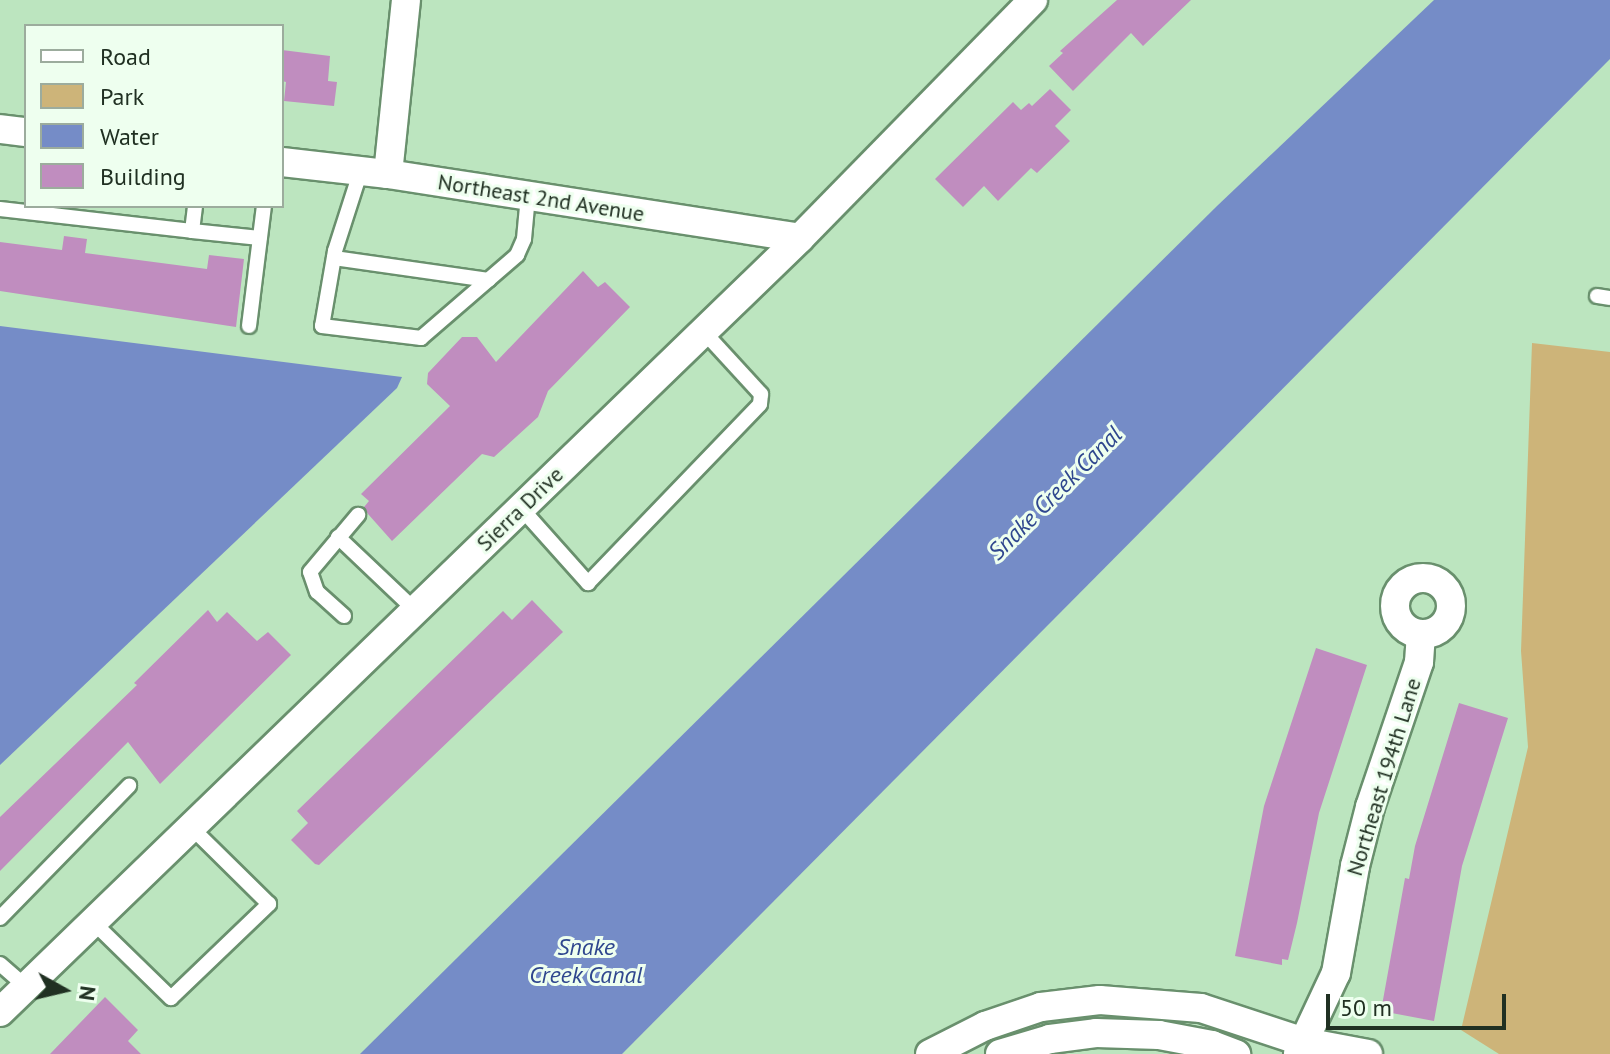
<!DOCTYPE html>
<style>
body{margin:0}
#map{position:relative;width:1610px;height:1054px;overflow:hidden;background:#bce5bf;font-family:"PT Sans",sans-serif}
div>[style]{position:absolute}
.green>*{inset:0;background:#cdb479}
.water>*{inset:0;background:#758cc7}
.building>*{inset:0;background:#c08dbf}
.roads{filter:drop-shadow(2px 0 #69906d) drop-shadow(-2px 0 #69906d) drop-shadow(0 2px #69906d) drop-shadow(0 -2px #69906d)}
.lane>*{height:14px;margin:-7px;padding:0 7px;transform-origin:7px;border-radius:7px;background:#fff}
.street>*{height:28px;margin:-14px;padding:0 14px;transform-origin:14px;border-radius:14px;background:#fff}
.street>.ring{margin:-14px;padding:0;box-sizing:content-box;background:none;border:28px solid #fff;border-radius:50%}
span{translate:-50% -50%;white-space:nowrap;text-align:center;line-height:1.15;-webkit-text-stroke:6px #eeffef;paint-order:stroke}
.street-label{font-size:22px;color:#203022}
.water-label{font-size:24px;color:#2f478e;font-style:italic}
.legend{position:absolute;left:24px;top:24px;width:260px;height:184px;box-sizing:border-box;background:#eeffef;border:2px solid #9cac9d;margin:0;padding:10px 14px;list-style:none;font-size:24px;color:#203022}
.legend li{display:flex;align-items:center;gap:16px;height:40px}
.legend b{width:40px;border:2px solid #9cac9d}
.north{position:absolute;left:24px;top:950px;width:80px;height:80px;-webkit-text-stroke:6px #eeffef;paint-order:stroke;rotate:98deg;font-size:22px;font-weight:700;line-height:32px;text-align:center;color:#203022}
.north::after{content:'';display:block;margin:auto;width:28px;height:36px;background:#203022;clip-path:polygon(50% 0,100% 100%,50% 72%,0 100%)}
.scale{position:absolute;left:1326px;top:994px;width:180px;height:36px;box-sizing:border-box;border:4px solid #203022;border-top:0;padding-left:10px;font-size:24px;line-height:28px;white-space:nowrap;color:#203022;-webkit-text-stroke:6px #eeffef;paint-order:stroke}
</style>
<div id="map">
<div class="green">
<i style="clip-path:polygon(1532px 343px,1610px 352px,1610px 1054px,1499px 1054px,1461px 1030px,1528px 747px,1521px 651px)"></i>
</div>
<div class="water">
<i style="clip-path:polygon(1434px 0,1610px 0,1610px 59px,622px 1054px,360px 1054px,1217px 206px)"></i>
<i style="clip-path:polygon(0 326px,402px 377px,397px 388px,0 765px)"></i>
</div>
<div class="building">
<i style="clip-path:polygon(1117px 0,1191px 0,1143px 46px,1131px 33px,1073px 91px,1049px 66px,1063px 53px,1060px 51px)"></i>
<i style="clip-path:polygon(282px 50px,330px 56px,328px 81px,337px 82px,334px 106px,284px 101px,286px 82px,282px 81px)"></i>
<i style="clip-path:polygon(1050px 89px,1071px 110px,1055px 126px,1070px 141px,1037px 173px,1031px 168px,998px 201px,984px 186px,963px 207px,935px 179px,1013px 102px,1021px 110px,1029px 103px,1032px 106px)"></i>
<i style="clip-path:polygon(64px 236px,87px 239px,85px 253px,207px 269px,209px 255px,244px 259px,236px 327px,0 291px,0 242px,62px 250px)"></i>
<i style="clip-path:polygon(583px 271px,598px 287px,605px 282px,630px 307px,548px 391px,538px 417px,494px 457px,482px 454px,392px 541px,368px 514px,364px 507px,369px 501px,361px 494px,450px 406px,427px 384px,428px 373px,462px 337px,477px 337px,496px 362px)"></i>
<i style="clip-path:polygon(532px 600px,563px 632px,319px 865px,315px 864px,291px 840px,308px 823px,297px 811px,503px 611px,512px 620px)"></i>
<i style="clip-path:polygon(208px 610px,217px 622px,227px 612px,257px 641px,268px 632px,291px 655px,160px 784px,128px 742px,0 871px,0 817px,137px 685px,134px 683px)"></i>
<i style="clip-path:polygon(1316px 648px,1367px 665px,1319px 813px,1297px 923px,1288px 960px,1282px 959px,1282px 965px,1235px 956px,1264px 806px)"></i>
<i style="clip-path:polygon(1459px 703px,1508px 718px,1462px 866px,1434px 1021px,1381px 1011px,1405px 878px,1409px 879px,1415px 846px)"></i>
<i style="clip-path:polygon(105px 997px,138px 1030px,128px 1041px,141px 1054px,50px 1054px)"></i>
</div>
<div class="roads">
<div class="lane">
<i style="left:360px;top:173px;width:82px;rotate:107.8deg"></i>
<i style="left:335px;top:251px;width:76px;rotate:99.8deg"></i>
<i style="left:322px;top:326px;width:100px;rotate:6.9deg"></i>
<i style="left:421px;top:338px;width:127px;rotate:-40.8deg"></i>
<i style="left:517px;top:255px;width:17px;rotate:-66deg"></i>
<i style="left:524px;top:239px;width:43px;rotate:-84.7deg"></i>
<i style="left:0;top:209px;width:193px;rotate:6.5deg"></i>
<i style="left:192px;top:231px;width:25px;rotate:-83deg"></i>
<i style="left:192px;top:231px;width:68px;rotate:5.9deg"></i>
<i style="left:334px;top:258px;width:156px;rotate:8.1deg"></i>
<i style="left:1597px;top:296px;width:13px;rotate:9deg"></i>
<i style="left:249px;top:326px;width:121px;rotate:-82.9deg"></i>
<i style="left:521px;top:508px;width:101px;rotate:48.2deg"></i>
<i style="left:588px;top:583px;width:248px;rotate:-46.1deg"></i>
<i style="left:760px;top:404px;width:10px;rotate:-84deg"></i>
<i style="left:761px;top:394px;width:86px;rotate:-132.6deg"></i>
<i style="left:338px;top:537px;width:108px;rotate:43.5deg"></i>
<i style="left:344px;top:616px;width:36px;rotate:-138deg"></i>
<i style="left:317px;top:592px;width:21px;rotate:-109deg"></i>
<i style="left:310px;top:572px;width:75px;rotate:-49.9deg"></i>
<i style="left:0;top:918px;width:185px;rotate:-45.7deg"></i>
<i style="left:93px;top:922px;width:109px;rotate:44.3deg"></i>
<i style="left:171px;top:998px;width:136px;rotate:-43.8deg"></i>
<i style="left:269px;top:904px;width:107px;rotate:-135.4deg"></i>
<i style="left:0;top:964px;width:35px;rotate:41deg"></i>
</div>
<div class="street">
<i style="left:0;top:129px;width:26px;rotate:7deg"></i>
<i style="left:282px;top:162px;width:107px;rotate:6.5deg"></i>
<i style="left:388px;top:174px;width:417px;rotate:8.8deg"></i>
<i style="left:388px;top:174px;width:175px;rotate:-84.1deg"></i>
<i class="ring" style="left:1395px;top:578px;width:28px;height:28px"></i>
<i style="left:0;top:1012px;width:1113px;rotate:-44.05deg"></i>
<i style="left:800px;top:238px;width:333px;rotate:-45.6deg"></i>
<i style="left:1310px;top:1043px;width:59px;rotate:10.7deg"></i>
<i style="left:930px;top:1054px;width:62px;rotate:-27deg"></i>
<i style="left:985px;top:1026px;width:59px;rotate:-18.7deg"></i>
<i style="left:1041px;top:1007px;width:59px;rotate:-6.8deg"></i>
<i style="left:1100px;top:1000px;width:101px;rotate:4.5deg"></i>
<i style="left:1201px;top:1008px;width:108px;rotate:18.3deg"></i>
<i style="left:1304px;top:1042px;width:27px;rotate:27deg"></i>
<i style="left:1000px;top:1054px;width:52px;rotate:-16.7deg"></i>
<i style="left:1050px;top:1039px;width:46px;rotate:-7.4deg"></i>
<i style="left:1096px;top:1033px;width:63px;rotate:1.8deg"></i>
<i style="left:1159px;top:1035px;width:54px;rotate:10.7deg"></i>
<i style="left:1212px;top:1045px;width:26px;rotate:21deg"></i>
<i style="left:1298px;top:1054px;width:89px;rotate:-64.9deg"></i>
<i style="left:1336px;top:973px;width:109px;rotate:-79.9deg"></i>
<i style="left:1355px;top:866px;width:61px;rotate:-75.7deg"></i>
<i style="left:1370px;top:807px;width:153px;rotate:-71.3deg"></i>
<i style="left:1419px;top:662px;width:28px;rotate:-86deg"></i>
</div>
</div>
<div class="street-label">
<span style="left:541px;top:198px;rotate:9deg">Northeast 2nd Avenue</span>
<span style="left:520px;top:509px;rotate:-44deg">Sierra Drive</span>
<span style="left:1384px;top:777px;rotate:-73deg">Northeast 194th Lane</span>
</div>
<div class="water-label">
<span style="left:1055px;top:493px;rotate:-45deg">Snake Creek Canal</span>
<span style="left:586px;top:961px">Snake<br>Creek Canal</span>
</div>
<ul class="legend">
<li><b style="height:10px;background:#fff"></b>Road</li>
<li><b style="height:22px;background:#cdb479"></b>Park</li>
<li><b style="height:22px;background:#758cc7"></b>Water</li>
<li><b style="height:22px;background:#c08dbf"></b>Building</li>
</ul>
<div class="north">N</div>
<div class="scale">50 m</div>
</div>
